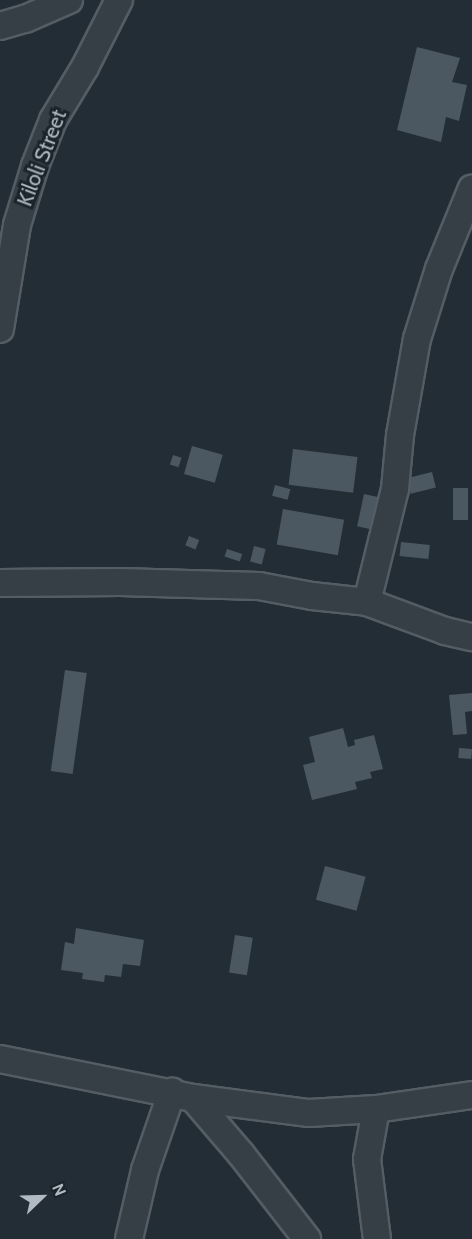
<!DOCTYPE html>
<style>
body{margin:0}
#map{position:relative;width:472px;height:1239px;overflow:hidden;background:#232d36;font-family:Cabin,sans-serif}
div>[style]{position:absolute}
.building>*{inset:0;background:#4c5861;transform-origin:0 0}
.roads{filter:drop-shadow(2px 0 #545d64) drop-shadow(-2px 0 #545d64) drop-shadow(0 2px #545d64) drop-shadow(0 -2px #545d64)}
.street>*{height:26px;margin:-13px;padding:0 13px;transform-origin:13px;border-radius:13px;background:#363f46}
span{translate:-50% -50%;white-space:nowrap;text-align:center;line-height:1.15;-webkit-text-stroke:6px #1c242b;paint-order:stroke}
.street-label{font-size:21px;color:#b1bac3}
.north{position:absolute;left:12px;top:1167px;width:60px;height:60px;-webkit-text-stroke:4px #1c242b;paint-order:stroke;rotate:67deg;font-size:16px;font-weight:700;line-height:24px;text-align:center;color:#b1bac3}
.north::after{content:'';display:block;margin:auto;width:21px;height:27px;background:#b1bac3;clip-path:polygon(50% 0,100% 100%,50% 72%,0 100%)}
</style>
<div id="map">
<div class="building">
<i style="clip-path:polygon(417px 47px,460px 58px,452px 82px,467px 85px,459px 121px,446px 117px,441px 142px,397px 130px)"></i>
<i style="left:192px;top:446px;width:32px;height:29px;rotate:16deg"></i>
<i style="left:293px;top:449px;width:65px;height:36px;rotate:7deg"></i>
<i style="left:173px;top:455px;width:9px;height:10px;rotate:18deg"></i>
<i style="left:432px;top:472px;width:16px;height:26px;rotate:76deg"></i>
<i style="left:275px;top:485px;width:16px;height:11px;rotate:15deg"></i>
<i style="left:453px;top:488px;width:15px;height:32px"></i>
<i style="left:364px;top:494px;width:14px;height:33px;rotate:12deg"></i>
<i style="left:283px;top:509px;width:62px;height:36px;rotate:10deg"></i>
<i style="left:189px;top:536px;width:11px;height:10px;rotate:22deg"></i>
<i style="left:401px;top:542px;width:29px;height:14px;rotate:6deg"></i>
<i style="left:254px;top:546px;width:12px;height:16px;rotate:14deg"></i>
<i style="left:227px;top:549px;width:16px;height:8px;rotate:18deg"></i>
<i style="left:65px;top:670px;width:22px;height:102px;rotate:8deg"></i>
<i style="clip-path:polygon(472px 693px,472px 711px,465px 712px,467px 734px,453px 735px,449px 695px)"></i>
<i style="clip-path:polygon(343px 728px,348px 747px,355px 745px,354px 740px,374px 735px,383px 769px,370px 772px,372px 778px,355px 782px,357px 789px,312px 800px,303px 765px,315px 762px,309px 737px)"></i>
<i style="left:459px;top:748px;width:13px;height:10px;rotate:4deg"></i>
<i style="left:325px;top:866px;width:42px;height:35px;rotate:15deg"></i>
<i style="clip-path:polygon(76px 928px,144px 940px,140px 966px,123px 964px,121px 977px,105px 975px,104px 982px,82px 979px,83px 973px,61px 970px,65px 942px,74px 944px)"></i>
<i style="left:235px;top:935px;width:18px;height:38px;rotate:9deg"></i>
</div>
<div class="roads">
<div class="street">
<i style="left:0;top:26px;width:26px;rotate:-16deg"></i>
<i style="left:25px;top:19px;width:48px;rotate:-23.4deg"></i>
<i style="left:0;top:329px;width:105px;rotate:-80.7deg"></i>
<i style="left:17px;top:225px;width:62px;rotate:-73deg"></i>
<i style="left:35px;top:166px;width:49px;rotate:-68.6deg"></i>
<i style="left:53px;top:120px;width:62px;rotate:-58.9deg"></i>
<i style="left:85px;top:67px;width:75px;rotate:-63.1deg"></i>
<i style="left:0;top:583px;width:120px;rotate:-0.5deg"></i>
<i style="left:120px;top:582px;width:139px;rotate:1.6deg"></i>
<i style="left:259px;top:586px;width:54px;rotate:10.7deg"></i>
<i style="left:312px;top:596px;width:55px;rotate:6.2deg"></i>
<i style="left:367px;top:602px;width:83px;rotate:20.4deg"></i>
<i style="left:445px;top:631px;width:28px;rotate:13deg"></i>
<i style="left:367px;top:602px;width:116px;rotate:-76.1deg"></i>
<i style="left:395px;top:489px;width:54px;rotate:-84.7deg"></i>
<i style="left:400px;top:435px;width:97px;rotate:-80deg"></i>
<i style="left:417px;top:339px;width:73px;rotate:-72.6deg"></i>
<i style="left:439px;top:269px;width:87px;rotate:-67.8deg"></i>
<i style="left:0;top:1059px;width:197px;rotate:11.4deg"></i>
<i style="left:193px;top:1098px;width:117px;rotate:7.4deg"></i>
<i style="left:309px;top:1113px;width:67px;rotate:-3.4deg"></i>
<i style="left:376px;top:1109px;width:97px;rotate:-8.3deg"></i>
<i style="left:193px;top:1098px;width:74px;rotate:49.4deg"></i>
<i style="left:241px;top:1154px;width:108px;rotate:52.2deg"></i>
<i style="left:376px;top:1109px;width:51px;rotate:100.2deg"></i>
<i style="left:367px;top:1159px;width:81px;rotate:82.9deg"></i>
<i style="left:129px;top:1239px;width:71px;rotate:-76.9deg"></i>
<i style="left:145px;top:1170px;width:83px;rotate:-70.9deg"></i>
</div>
</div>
<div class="street-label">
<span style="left:42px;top:158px;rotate:-69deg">Kiloli Street</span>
</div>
<div class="north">N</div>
</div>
